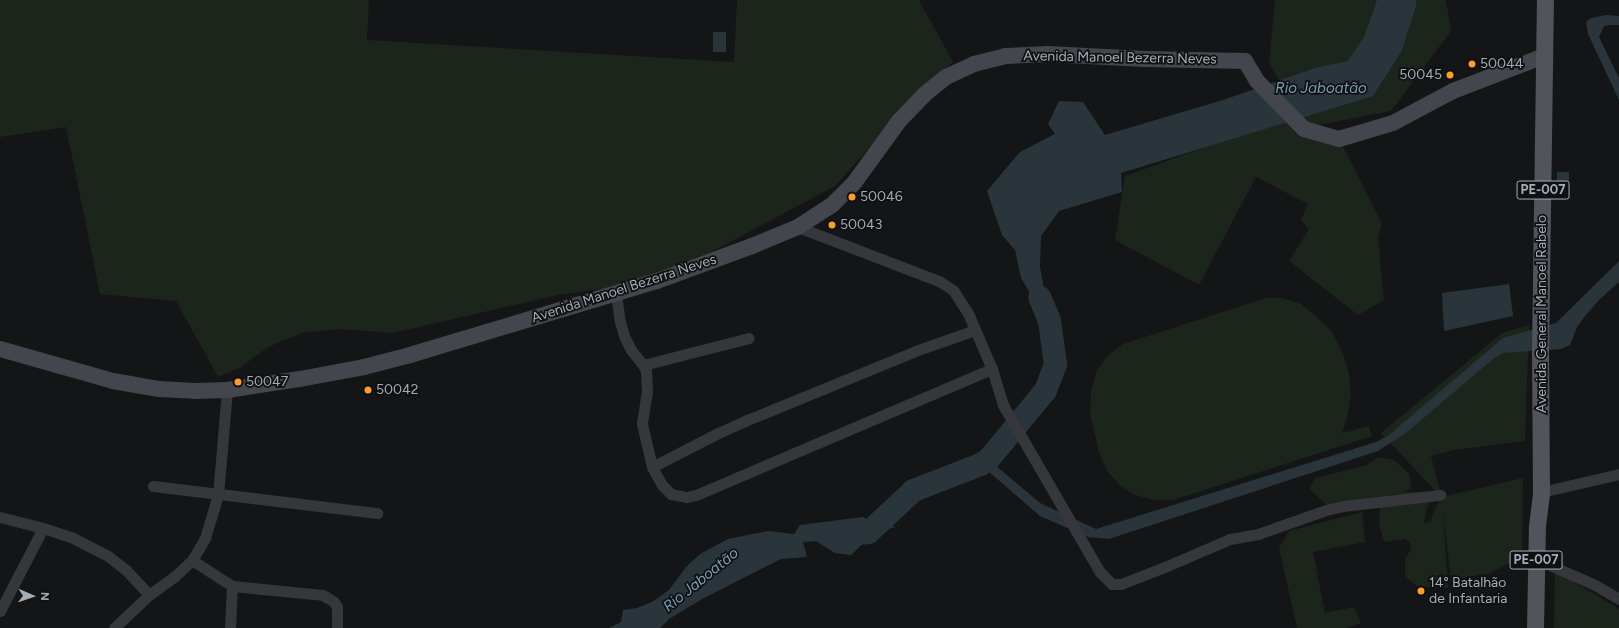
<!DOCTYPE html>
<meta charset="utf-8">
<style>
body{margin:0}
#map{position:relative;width:1619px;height:628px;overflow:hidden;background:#141516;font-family:Figtree,sans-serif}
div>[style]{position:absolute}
.green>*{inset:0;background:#1c251c}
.water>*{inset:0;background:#2a353b;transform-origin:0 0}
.river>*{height:23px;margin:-11.5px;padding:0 11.5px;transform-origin:11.5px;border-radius:11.5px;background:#2a353b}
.street>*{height:11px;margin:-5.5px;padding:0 5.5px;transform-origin:5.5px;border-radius:5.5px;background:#35373c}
.secondary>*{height:16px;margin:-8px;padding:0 8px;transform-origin:8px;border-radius:8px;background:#43464c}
.primary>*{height:17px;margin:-8.5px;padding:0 8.5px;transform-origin:8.5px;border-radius:8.5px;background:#51545b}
.dots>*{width:11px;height:11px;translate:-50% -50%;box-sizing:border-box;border:2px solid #0f1011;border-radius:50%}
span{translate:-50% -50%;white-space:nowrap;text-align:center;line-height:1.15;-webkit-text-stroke:3.5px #0f1011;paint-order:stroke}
.shield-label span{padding:1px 3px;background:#0f1011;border:1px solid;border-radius:3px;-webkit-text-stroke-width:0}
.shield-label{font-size:13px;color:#a5adb8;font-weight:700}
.street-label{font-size:14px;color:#a5adb8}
.poi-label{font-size:14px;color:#a5adb8}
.left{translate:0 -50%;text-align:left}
.right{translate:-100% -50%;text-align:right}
.water-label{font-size:15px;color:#7aa0b5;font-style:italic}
.north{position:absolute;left:12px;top:576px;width:40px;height:40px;-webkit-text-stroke:3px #0f1011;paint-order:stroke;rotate:92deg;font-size:11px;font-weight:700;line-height:16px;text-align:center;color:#a5adb8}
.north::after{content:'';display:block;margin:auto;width:14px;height:18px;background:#a5adb8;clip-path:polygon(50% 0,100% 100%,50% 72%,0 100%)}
</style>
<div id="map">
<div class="green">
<i style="clip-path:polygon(0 0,369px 0,367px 40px,734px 62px,737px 0,919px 0,953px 62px,898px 116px,835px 186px,657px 281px,558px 295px,393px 333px,339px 329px,302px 333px,268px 347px,241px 367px,218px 377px,176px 301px,100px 294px,66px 127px,0 137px)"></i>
<i style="clip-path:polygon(1275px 0,1446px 0,1451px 31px,1391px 111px,1307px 127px,1269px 63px)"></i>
<i style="clip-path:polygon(1297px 122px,1339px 139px,1382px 223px,1378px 238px,1384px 300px,1358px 315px,1289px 261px,1309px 229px,1301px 220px,1308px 204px,1256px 177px,1199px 285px,1115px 240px,1125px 176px,1270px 124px)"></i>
<i style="clip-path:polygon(1266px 298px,1283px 298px,1301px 304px,1317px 317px,1332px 332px,1343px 353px,1349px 374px,1351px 395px,1348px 414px,1342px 433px,1369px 426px,1372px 436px,1173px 500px,1154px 500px,1135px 495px,1120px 485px,1107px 471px,1099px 453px,1090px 413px,1091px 392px,1096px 372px,1107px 356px,1123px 344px)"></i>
<i style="clip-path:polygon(1529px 325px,1525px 441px,1454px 450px,1431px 456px,1442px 497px,1523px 478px,1522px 556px,1491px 573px,1451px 580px,1443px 511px,1448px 588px,1418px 587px,1405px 576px,1405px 559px,1410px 551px,1411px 544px,1405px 539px,1384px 542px,1379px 525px,1380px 508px,1399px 493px,1382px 499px,1327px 505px,1309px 489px,1315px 478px,1367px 465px,1378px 457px,1394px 460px,1409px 474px,1411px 489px,1402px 492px,1422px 492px,1426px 496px,1428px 504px,1424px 523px,1431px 521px,1433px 513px,1441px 497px,1381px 433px,1502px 333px)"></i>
<i style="clip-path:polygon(1362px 512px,1365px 542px,1313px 552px,1325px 613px,1354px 607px,1361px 623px,1346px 628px,1297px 628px,1279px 548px,1289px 531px)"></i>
<i style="clip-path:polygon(1555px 570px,1619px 609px,1619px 628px,1554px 628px)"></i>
</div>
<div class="water">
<i style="clip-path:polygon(1377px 0,1416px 0,1416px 6px,1402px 50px,1373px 96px,1121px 173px,1122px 192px,1059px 211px,1041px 236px,1040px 267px,1051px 328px,1021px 278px,1015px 250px,1002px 235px,987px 191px,1020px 152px,1055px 134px,1048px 124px,1059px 101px,1083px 102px,1105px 135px,1223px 100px,1315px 68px,1348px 61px,1364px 37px)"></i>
<i style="clip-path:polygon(1606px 15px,1619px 16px,1619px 25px,1609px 25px,1604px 26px,1599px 37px,1619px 78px,1619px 100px,1588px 34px,1586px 22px,1591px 18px)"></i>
<i style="left:713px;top:32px;width:13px;height:20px"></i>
<i style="left:1557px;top:172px;width:12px;height:22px"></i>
<i style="clip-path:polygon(1619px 261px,1619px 282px,1600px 299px,1585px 316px,1577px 327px,1570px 345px,1561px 349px,1503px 353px,1493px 359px,1407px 432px,1378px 451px,1109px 539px,1088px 537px,1040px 516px,980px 464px,988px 459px,1040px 503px,1096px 529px,1376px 442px,1389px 435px,1503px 338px,1556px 323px)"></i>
<i style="clip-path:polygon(1509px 284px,1513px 316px,1444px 331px,1442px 293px)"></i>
<i style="clip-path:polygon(863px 517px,870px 521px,896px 527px,875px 532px,851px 555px,835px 553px,816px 541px,803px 542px,807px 557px,781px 559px,702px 599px,669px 619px,660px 628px,609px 628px,621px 622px,623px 610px,637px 608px,652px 602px,669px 590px,686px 567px,700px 554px,728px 539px,768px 531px,794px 534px,800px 525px)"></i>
</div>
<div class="river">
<i style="left:850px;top:534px;width:18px;rotate:-6deg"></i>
<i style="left:868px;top:532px;width:62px;rotate:-43deg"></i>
<i style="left:913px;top:490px;width:72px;rotate:-21.2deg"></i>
<i style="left:980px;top:464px;width:9px;rotate:-32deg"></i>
<i style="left:988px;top:459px;width:89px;rotate:-50.4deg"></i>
<i style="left:1045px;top:390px;width:28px;rotate:-69deg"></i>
<i style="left:1055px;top:364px;width:44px;rotate:-97.8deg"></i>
<i style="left:1049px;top:320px;width:25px;rotate:-113deg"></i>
</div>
<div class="street">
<i style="left:798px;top:227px;width:151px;rotate:21deg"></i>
<i style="left:939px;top:281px;width:17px;rotate:33deg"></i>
<i style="left:953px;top:290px;width:27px;rotate:57deg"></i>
<i style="left:968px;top:313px;width:61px;rotate:66.8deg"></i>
<i style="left:992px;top:369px;width:38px;rotate:73deg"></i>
<i style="left:1003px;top:405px;width:193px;rotate:59.9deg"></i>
<i style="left:1100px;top:572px;width:17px;rotate:45deg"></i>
<i style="left:1112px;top:584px;width:9px"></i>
<i style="left:1121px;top:584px;width:49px;rotate:-21.4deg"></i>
<i style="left:1167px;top:566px;width:69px;rotate:-23.2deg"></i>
<i style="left:1230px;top:539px;width:28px;rotate:-10deg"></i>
<i style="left:1258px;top:534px;width:72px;rotate:-19.4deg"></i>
<i style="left:1326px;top:510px;width:17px;rotate:-13deg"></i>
<i style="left:1343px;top:506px;width:98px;rotate:-6.5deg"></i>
<i style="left:616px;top:294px;width:28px;rotate:82deg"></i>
<i style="left:620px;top:322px;width:17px;rotate:73deg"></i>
<i style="left:625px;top:338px;width:13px;rotate:63deg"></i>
<i style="left:631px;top:350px;width:19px;rotate:51deg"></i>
<i style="left:643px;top:365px;width:7px;rotate:63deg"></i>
<i style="left:646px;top:371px;width:20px;rotate:87deg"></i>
<i style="left:647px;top:391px;width:33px;rotate:99deg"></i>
<i style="left:642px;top:424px;width:44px;rotate:76.9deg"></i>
<i style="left:975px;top:330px;width:60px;rotate:160.7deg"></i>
<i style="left:918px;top:350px;width:187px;rotate:157.7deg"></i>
<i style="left:745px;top:421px;width:30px;rotate:156deg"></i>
<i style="left:718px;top:433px;width:74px;rotate:152.7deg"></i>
<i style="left:652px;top:467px;width:21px;rotate:61deg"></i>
<i style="left:662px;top:485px;width:13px;rotate:45deg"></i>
<i style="left:671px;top:494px;width:16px;rotate:11deg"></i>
<i style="left:687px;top:497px;width:9px;rotate:-13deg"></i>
<i style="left:696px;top:495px;width:322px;rotate:-23.1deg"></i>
<i style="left:643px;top:365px;width:109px;rotate:-14.3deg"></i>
<i style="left:153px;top:486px;width:226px;rotate:6.9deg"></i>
<i style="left:1541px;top:492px;width:80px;rotate:-13deg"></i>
<i style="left:0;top:517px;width:44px;rotate:14.3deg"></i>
<i style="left:1536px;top:559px;width:64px;rotate:23.8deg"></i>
<i style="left:1595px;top:585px;width:28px;rotate:30deg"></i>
<i style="left:192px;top:560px;width:48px;rotate:33deg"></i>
<i style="left:232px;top:586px;width:91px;rotate:5.6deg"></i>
<i style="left:323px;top:595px;width:13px;rotate:32deg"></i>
<i style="left:334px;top:602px;width:6px;rotate:59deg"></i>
<i style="left:337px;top:607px;width:21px;rotate:90deg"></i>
<i style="left:0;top:611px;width:93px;rotate:-62.6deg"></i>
<i style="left:43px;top:528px;width:29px;rotate:18deg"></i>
<i style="left:71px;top:537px;width:42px;rotate:27.2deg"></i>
<i style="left:108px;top:556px;width:23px;rotate:38deg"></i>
<i style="left:126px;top:570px;width:34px;rotate:47deg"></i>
<i style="left:114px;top:628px;width:48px;rotate:-43.3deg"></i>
<i style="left:149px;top:595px;width:31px;rotate:-36deg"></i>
<i style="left:174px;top:577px;width:25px;rotate:-43deg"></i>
<i style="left:192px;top:560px;width:26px;rotate:-59deg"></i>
<i style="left:205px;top:538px;width:45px;rotate:-73.2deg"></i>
<i style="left:218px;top:495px;width:105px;rotate:-85.1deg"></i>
<i style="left:230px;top:628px;width:42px;rotate:-87.3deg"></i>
</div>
<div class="secondary">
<i style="left:0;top:349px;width:117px;rotate:15.8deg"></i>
<i style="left:113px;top:381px;width:47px;rotate:9.9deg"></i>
<i style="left:159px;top:389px;width:36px;rotate:3deg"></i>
<i style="left:195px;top:391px;width:32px;rotate:-2deg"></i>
<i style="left:227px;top:390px;width:74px;rotate:-8.6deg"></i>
<i style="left:300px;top:379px;width:65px;rotate:-10.6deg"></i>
<i style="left:364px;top:367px;width:48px;rotate:-14.6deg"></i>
<i style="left:410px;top:355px;width:258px;rotate:-16.7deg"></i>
<i style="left:657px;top:281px;width:101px;rotate:-20.2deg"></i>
<i style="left:752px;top:246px;width:50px;rotate:-22.4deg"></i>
<i style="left:798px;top:227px;width:40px;rotate:-32.9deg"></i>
<i style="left:832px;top:205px;width:31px;rotate:-45deg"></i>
<i style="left:854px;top:183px;width:77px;rotate:-54deg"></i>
<i style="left:899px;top:121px;width:37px;rotate:-46deg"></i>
<i style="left:925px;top:94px;width:27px;rotate:-39deg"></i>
<i style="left:946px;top:77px;width:31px;rotate:-25deg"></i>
<i style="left:974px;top:64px;width:32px;rotate:-14deg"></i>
<i style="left:1005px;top:56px;width:43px;rotate:-2.7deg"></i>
<i style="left:1048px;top:54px;width:97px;rotate:3deg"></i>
<i style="left:1145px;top:59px;width:100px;rotate:1.1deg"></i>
<i style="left:1245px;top:61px;width:23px;rotate:59deg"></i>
<i style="left:1257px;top:81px;width:67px;rotate:45.6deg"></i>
<i style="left:1304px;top:129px;width:36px;rotate:16deg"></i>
<i style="left:1339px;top:139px;width:56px;rotate:-16.5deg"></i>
<i style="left:1393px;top:123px;width:68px;rotate:-28.1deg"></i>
<i style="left:1453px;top:91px;width:97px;rotate:-21deg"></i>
</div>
<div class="primary">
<i style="left:1535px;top:628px;width:102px;rotate:-88.9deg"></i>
<i style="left:1537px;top:526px;width:34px;rotate:-83deg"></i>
<i style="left:1541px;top:492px;width:138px;rotate:-90.4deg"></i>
<i style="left:1540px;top:354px;width:354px;rotate:-89.2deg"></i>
</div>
<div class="dots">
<i style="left:1472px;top:64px;background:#fe9c25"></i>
<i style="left:1450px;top:75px;background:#fe9c25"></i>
<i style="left:852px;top:197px;background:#fe9c25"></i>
<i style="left:832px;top:225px;background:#fe9c25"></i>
<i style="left:238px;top:382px;background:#fe9c25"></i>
<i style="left:368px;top:390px;background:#fe9c25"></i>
<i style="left:1421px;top:591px;background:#fe9c25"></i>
</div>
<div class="shield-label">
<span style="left:1543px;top:190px">PE-007</span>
<span style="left:1536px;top:560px">PE-007</span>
</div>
<div class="street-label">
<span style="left:1120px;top:58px;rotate:1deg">Avenida Manoel Bezerra Neves</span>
<span style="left:624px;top:289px;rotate:-18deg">Avenida Manoel Bezerra Neves</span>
<span style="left:1542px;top:314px;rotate:-90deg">Avenida General Manoel Rabelo</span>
</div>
<div class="poi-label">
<span class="left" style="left:1480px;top:64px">50044</span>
<span class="right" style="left:1442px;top:75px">50045</span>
<span class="left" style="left:860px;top:197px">50046</span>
<span class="left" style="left:840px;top:225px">50043</span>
<span class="left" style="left:246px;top:382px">50047</span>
<span class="left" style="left:376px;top:390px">50042</span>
<span class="left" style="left:1429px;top:591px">14° Batalhão<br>de Infantaria</span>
</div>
<div class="water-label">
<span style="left:1321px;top:89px">Rio Jaboatão</span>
<span style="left:701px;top:580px;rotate:-39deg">Rio Jaboatão</span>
</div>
<div class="north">N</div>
</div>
